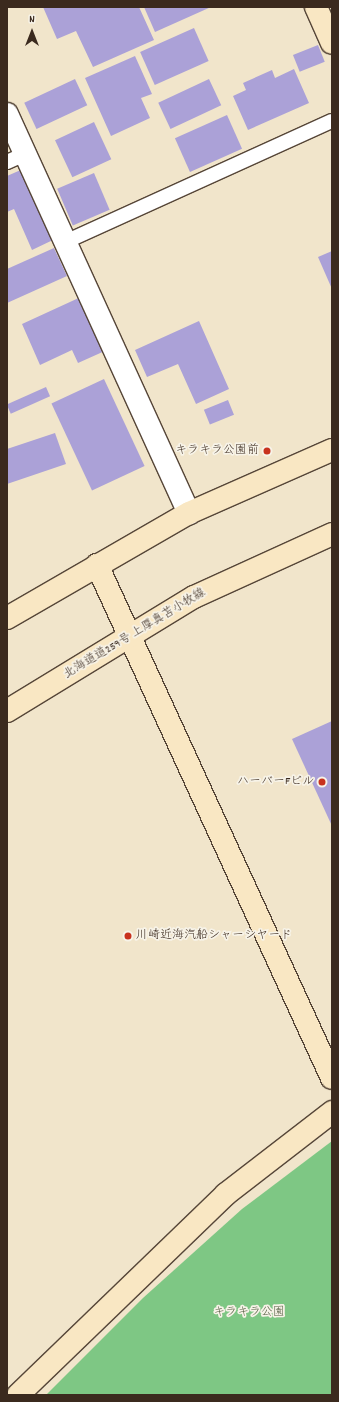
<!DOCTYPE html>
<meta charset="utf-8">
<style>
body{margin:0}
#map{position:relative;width:339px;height:1402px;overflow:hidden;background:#f1e5cb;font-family:Dekko,"Klee One",sans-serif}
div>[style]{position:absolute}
.green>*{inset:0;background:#7ec784}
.building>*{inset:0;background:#aba1d7;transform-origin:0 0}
.roads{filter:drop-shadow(1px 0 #564638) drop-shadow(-1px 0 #564638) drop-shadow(0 1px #564638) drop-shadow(0 -1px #564638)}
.lane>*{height:14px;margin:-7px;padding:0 7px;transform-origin:7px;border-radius:7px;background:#fff}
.street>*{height:22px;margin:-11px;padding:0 11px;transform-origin:11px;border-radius:11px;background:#fff}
.secondary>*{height:22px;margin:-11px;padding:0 11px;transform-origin:11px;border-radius:11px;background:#f9e7c3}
.dots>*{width:11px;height:11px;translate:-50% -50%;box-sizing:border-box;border:2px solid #f7f3e8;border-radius:50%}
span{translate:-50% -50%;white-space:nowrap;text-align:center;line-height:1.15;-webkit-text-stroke:3.5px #f7f3e8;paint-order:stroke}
.poi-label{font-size:12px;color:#3b2a1e}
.right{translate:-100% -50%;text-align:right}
.left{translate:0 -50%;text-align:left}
.street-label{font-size:12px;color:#3b2a1e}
.park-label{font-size:12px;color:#4f593d}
.frame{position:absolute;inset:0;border:8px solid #3b2a1e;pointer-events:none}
.north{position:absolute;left:12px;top:12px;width:40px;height:40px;-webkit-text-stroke:3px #f7f3e8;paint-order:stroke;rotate:0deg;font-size:11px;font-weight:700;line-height:16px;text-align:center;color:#3b2a1e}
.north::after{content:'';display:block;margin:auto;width:14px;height:18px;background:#3b2a1e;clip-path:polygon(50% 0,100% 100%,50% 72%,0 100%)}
</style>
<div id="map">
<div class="green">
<i style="clip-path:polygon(332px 1141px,332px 1395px,46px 1395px,143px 1298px,242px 1209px)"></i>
</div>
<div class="building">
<i style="clip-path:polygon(43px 7px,139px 7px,154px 40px,93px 67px,76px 31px,57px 39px)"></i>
<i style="clip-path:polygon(144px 7px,211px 7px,155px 32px)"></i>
<i style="left:194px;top:28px;width:36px;height:59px;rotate:66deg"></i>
<i style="left:318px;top:45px;width:18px;height:27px;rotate:68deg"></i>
<i style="clip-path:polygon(135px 56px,152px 94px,141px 98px,150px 118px,111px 136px,85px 78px)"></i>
<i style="clip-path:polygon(294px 69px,309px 103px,248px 130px,233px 96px,246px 90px,243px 83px,272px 70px,275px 78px)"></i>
<i style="left:75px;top:79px;width:29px;height:56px;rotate:65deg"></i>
<i style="left:209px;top:79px;width:29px;height:56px;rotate:65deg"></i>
<i style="left:227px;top:115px;width:37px;height:57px;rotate:66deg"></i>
<i style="left:94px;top:122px;width:41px;height:43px;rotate:65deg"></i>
<i style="clip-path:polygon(23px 169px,55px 239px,32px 250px,14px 209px,7px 212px,7px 176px)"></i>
<i style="left:94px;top:173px;width:40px;height:40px;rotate:67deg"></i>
<i style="clip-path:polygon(54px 248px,67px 276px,7px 303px,7px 269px)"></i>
<i style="clip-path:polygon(332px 251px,332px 289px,318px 257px)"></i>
<i style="clip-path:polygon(83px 296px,107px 350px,78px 363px,72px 350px,40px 365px,22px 324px)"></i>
<i style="clip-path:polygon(199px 321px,229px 389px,196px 404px,178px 364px,147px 377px,135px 350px)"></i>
<i style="left:104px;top:379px;width:96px;height:58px;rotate:65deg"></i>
<i style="left:46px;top:387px;width:10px;height:43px;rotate:66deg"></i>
<i style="left:228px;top:400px;width:16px;height:26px;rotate:68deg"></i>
<i style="clip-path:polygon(55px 433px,66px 464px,7px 484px,7px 449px)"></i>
<i style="clip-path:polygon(332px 721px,332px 826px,292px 739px)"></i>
</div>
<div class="roads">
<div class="lane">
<i style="left:7px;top:162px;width:20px;rotate:-24deg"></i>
<i style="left:65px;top:242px;width:293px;rotate:-24.4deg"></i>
</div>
<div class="street">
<i style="left:7px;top:114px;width:439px;rotate:65.5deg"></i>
</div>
<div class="secondary">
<i style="left:316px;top:7px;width:39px;rotate:66deg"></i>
<i style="left:97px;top:565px;width:564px;rotate:65.39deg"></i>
<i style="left:7px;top:618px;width:210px;rotate:-30deg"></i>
<i style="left:189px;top:513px;width:156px;rotate:-23.8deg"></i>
<i style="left:7px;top:711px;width:219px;rotate:-31.4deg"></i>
<i style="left:194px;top:597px;width:152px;rotate:-24.5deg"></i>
<i style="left:18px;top:1395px;width:289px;rotate:-44deg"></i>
<i style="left:226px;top:1194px;width:134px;rotate:-37.7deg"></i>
</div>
</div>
<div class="dots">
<i style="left:267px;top:451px;background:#c8321e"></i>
<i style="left:322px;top:782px;background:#c8321e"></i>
<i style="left:128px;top:936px;background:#c8321e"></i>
</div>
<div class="poi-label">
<span class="right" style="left:259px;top:451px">キラキラ公園前</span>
<span class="right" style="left:314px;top:782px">ハーバーFビル</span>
<span class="left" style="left:136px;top:936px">川崎近海汽船シャーシヤード</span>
</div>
<div class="street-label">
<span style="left:135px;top:634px;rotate:-31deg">北海道道259号 上厚真苫小牧線</span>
</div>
<div class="park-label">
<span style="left:249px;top:1313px">キラキラ公園</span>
</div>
<div class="frame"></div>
<div class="north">N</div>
</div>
